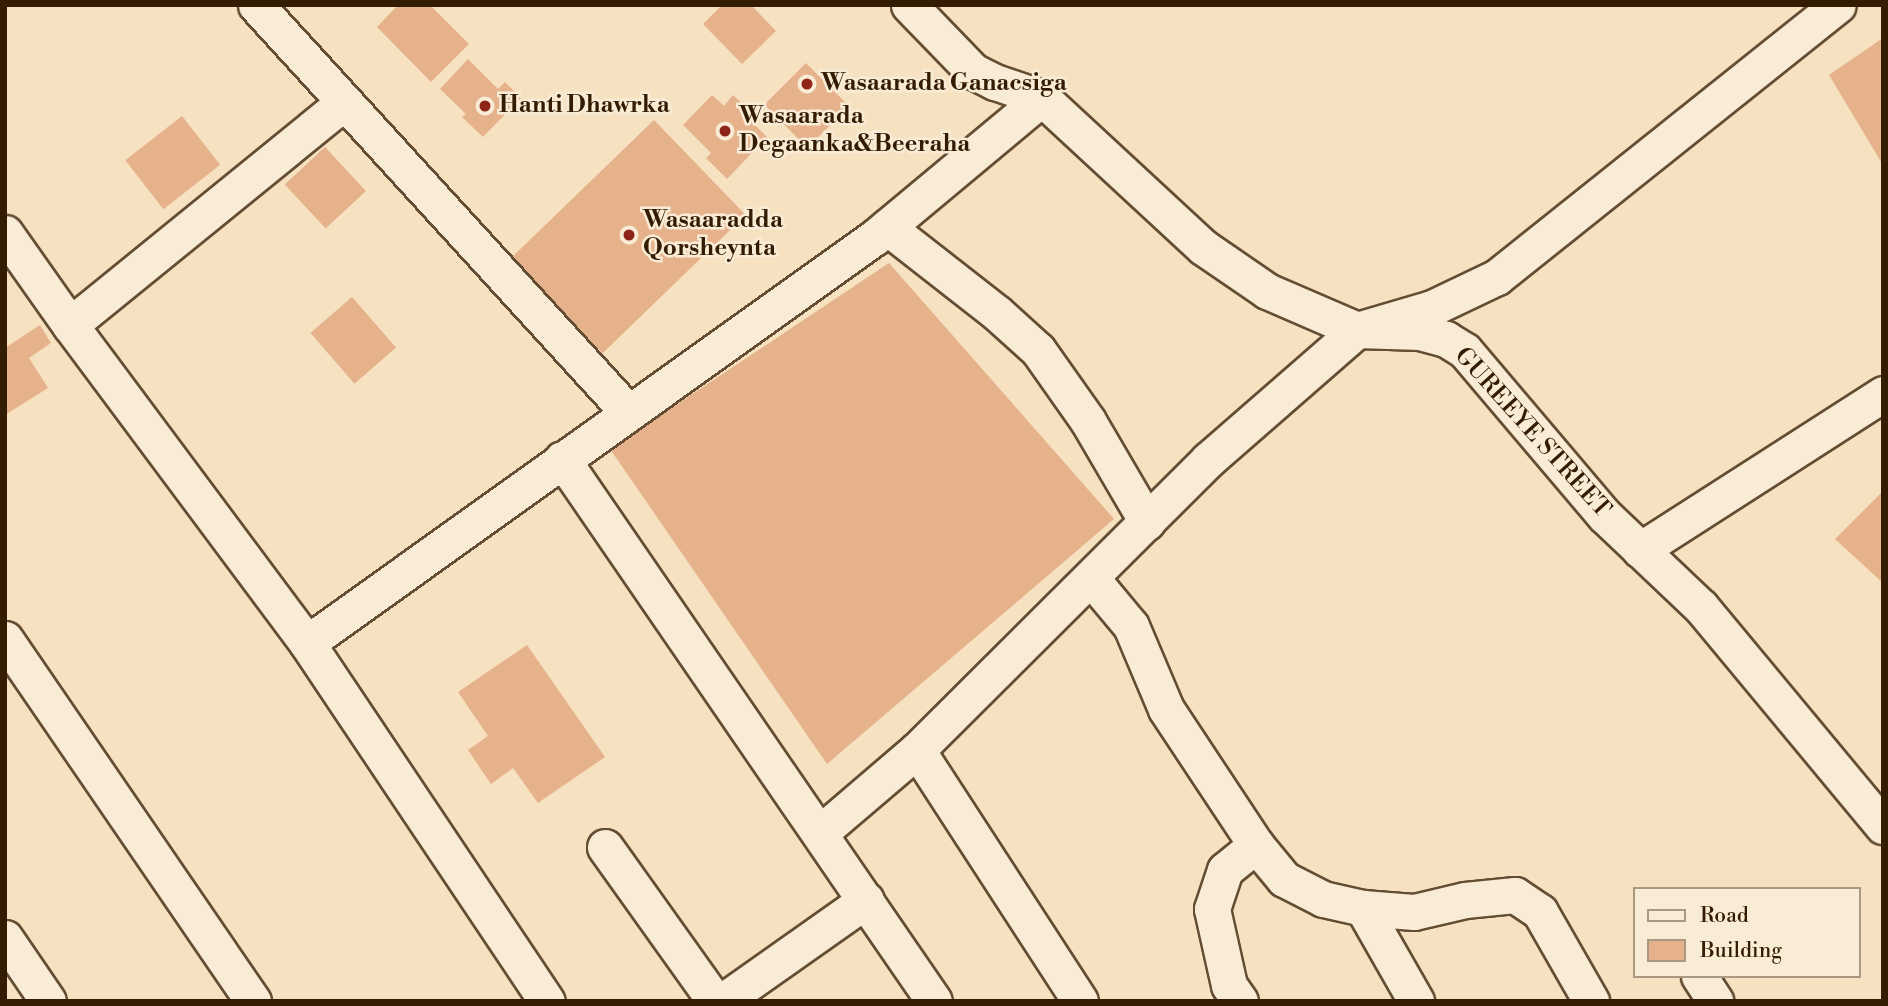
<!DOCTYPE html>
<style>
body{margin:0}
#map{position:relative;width:1888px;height:1006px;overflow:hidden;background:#f6e1c1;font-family:"Libre Bodoni",serif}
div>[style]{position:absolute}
.building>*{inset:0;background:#e5b28b;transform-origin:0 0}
.roads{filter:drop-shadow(2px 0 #644d32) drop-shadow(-2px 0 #644d32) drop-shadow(0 2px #644d32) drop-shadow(0 -2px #644d32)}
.minor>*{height:35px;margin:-17.5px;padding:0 17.5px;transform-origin:17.5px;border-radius:17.5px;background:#f9ecd7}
.dots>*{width:19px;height:19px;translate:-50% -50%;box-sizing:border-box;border:4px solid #f9ecd7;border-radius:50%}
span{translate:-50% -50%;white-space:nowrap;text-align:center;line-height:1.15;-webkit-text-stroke:5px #f9ecd7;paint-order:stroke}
.poi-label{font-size:24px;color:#341c02;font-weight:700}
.left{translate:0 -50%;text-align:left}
.street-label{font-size:24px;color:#341c02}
.frame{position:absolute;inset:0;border:7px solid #341c02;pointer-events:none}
.legend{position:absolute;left:1633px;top:887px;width:228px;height:91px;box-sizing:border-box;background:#f9ecd7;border:2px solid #aa9982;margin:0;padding:9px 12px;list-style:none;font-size:21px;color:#341c02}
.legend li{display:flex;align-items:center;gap:14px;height:35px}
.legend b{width:35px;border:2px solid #aa9982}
</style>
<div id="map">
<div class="building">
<i style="clip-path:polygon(398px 5px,430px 5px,469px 44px,431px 82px,377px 27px)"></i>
<i style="clip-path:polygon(722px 5px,751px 5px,776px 31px,742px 64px,703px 24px)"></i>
<i style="clip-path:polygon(1883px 38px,1883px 165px,1829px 75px)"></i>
<i style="clip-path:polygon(468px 59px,498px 89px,505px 82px,521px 98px,483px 137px,462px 117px,466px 114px,440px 89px)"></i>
<i style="left:806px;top:63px;width:61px;height:59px;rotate:45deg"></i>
<i style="clip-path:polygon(712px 95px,724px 106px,733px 95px,752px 113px,749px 119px,767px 137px,727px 179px,706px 158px,711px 153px,683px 125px)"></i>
<i style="left:182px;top:116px;width:62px;height:72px;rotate:52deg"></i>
<i style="left:654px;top:120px;width:132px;height:199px;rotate:46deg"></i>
<i style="left:325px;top:147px;width:60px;height:55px;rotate:47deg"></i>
<i style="clip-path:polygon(889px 263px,1114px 519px,827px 764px,610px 449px)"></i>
<i style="left:352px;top:297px;width:67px;height:55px;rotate:49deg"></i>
<i style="clip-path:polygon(40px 325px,51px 343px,29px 358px,48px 388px,5px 415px,5px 348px)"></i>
<i style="clip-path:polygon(1883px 491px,1883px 583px,1835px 539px)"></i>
<i style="clip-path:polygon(527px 645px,605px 757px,538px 803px,513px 768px,491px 784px,468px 750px,488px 736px,458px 692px)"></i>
</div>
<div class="roads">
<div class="minor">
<i style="left:256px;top:5px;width:551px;rotate:47.57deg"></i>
<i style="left:909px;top:5px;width:92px;rotate:45.9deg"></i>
<i style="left:973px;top:71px;width:25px;rotate:27deg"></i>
<i style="left:995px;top:82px;width:50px;rotate:18.8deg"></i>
<i style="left:1042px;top:98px;width:219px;rotate:42.8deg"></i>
<i style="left:1203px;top:247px;width:78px;rotate:34.5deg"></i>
<i style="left:1267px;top:291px;width:98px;rotate:23.4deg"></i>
<i style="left:1357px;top:330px;width:63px;rotate:1.8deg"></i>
<i style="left:1420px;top:332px;width:27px;rotate:15deg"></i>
<i style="left:1446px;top:339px;width:22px;rotate:32deg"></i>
<i style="left:1465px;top:351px;width:215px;rotate:49.7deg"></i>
<i style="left:1604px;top:515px;width:134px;rotate:43.5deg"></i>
<i style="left:1701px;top:607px;width:285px;rotate:50.3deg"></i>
<i style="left:887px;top:227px;width:140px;rotate:38deg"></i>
<i style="left:997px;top:313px;width:55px;rotate:42.1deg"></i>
<i style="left:1038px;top:350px;width:87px;rotate:54.8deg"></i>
<i style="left:1088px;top:421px;width:117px;rotate:59.7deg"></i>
<i style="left:5px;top:233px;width:113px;rotate:54.8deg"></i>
<i style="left:70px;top:325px;width:397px;rotate:53.3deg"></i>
<i style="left:307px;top:643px;width:431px;rotate:56.2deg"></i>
<i style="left:70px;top:325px;width:352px;rotate:-39.1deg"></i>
<i style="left:562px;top:459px;width:657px;rotate:55.54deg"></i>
<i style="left:1640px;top:550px;width:289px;rotate:-32.7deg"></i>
<i style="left:1091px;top:578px;width:62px;rotate:50.2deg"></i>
<i style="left:1131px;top:626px;width:90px;rotate:67.1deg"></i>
<i style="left:1166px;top:709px;width:163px;rotate:56.5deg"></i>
<i style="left:1256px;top:845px;width:44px;rotate:50.5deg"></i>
<i style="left:1284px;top:879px;width:44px;rotate:27.1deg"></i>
<i style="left:1323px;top:899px;width:41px;rotate:12.7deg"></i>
<i style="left:1363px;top:908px;width:51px;rotate:4.5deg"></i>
<i style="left:1414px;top:912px;width:52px;rotate:-13.2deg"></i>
<i style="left:1465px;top:900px;width:50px;rotate:-5.7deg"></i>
<i style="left:1515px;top:895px;width:30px;rotate:34deg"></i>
<i style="left:1540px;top:912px;width:103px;rotate:60.2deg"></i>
<i style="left:5px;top:639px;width:439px;rotate:55.6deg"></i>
<i style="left:307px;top:643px;width:698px;rotate:-35.56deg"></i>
<i style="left:875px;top:237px;width:217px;rotate:-39.8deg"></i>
<i style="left:917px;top:750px;width:299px;rotate:57deg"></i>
<i style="left:821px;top:832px;width:126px;rotate:-40.5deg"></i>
<i style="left:917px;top:750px;width:411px;rotate:-44.9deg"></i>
<i style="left:1208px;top:460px;width:198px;rotate:-41.1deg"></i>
<i style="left:1357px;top:330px;width:78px;rotate:-16.3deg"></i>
<i style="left:1432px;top:308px;width:72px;rotate:-25.5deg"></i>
<i style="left:1497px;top:277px;width:436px;rotate:-38.6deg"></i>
<i style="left:605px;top:847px;width:189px;rotate:54.5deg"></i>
<i style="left:1363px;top:908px;width:107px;rotate:60.3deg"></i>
<i style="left:5px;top:938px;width:76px;rotate:55.7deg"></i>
<i style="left:1699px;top:976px;width:30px;rotate:57deg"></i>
<i style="left:723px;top:1001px;width:175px;rotate:-35.2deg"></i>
<i style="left:1240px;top:1001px;width:19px;rotate:-125deg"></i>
<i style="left:1229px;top:985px;width:78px;rotate:-102.6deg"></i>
<i style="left:1212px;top:909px;width:41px;rotate:-71.6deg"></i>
<i style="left:1225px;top:870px;width:40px;rotate:-39deg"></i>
</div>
</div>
<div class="dots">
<i style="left:807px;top:84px;background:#8f2418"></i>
<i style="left:485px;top:106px;background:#8f2418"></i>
<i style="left:725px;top:131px;background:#8f2418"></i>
<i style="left:629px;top:235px;background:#8f2418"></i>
</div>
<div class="poi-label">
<span class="left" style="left:821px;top:84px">Wasaarada Ganacsiga</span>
<span class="left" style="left:499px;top:106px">Hanti Dhawrka</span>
<span class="left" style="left:739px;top:131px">Wasaarada<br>Degaanka&amp;Beeraha</span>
<span class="left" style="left:643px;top:235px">Wasaaradda<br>Qorsheynta</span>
</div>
<div class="street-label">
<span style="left:1532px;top:433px;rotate:48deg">GUREEYE STREET</span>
</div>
<div class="frame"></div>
<ul class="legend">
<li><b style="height:9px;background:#f9ecd7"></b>Road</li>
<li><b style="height:19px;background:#e5b28b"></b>Building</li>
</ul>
</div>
